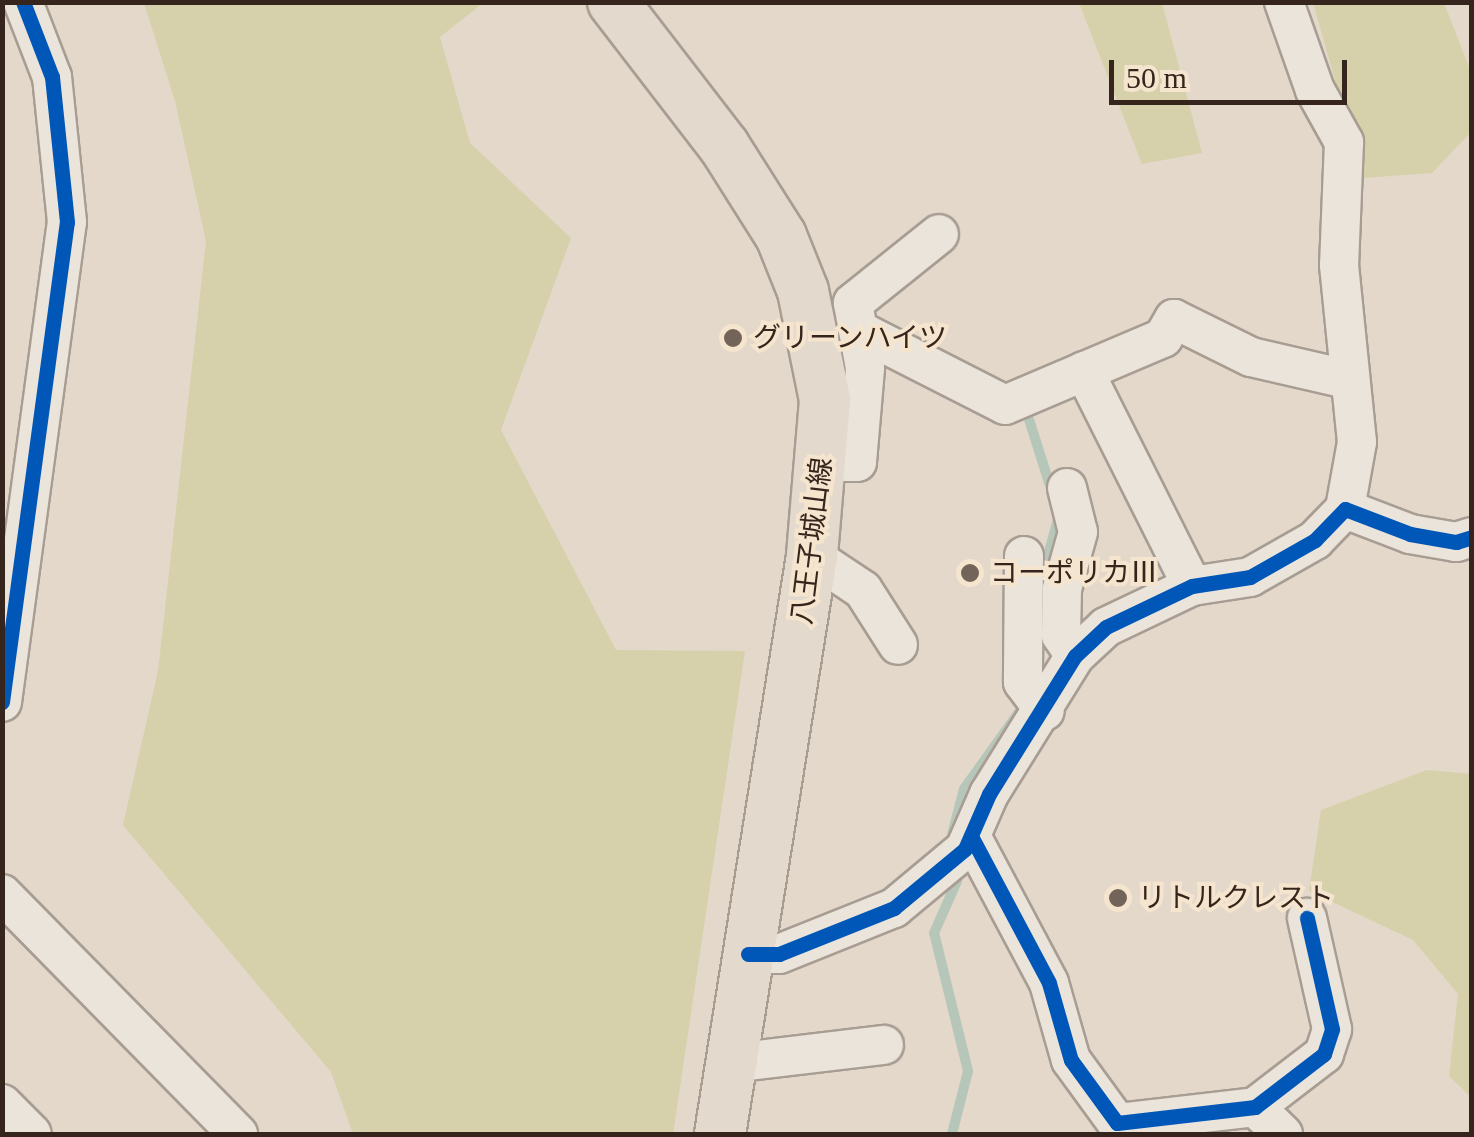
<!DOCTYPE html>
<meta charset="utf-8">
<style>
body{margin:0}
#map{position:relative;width:1474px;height:1137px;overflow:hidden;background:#e3d8c9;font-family:"Times New Roman","Noto Sans JP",serif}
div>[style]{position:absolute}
.green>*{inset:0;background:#d6d1ab}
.stream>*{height:10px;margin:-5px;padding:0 5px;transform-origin:5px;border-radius:5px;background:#b6c7ba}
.roads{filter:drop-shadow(2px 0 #a89d93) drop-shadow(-2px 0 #a89d93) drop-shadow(0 2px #a89d93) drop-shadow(0 -2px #a89d93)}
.minor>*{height:38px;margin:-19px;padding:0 19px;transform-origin:19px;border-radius:19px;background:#ebe4db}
.major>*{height:50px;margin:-25px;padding:0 25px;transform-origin:25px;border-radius:25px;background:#e3d9cc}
.cycleway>*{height:15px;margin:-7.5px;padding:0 7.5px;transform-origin:7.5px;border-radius:7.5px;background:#0057b8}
.dots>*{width:28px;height:28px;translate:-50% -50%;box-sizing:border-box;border:5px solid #f5e5ce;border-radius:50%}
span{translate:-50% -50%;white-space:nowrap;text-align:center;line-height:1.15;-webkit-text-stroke:8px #f5e5ce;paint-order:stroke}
.poi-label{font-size:28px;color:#36251c}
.left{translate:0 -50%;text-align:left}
.street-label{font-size:28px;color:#36251c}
.frame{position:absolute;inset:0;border:5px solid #36251c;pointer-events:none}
.scale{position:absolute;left:1109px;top:60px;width:238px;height:45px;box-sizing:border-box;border:5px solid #36251c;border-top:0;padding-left:12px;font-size:30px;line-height:35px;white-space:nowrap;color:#36251c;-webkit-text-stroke:8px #f5e5ce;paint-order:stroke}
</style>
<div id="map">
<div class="green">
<i style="clip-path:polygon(144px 3px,483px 3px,440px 37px,470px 143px,571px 238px,501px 430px,616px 650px,745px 651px,673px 1134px,353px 1134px,331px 1072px,123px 825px,158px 671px,206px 241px,175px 101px)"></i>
<i style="clip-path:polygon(1079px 3px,1162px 3px,1202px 153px,1142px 164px)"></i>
<i style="clip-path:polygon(1313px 3px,1444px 3px,1471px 72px,1471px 132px,1432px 173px,1363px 178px)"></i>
<i style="clip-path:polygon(1427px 770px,1471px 774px,1471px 1097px,1449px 1076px,1458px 994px,1413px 940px,1309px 891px,1321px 810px)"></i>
</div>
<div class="stream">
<i style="left:1026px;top:410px;width:89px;rotate:72.4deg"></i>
<i style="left:1042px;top:576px;width:62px;rotate:-74.2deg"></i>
<i style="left:952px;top:835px;width:48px;rotate:-75.4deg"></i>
<i style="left:964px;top:789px;width:100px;rotate:-54.4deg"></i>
<i style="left:952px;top:1134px;width:65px;rotate:-75.7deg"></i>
<i style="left:968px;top:1071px;width:142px;rotate:-103.8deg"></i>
<i style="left:934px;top:933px;width:57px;rotate:-66.1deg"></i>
<i style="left:957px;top:881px;width:14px;rotate:-98deg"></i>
</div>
<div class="roads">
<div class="minor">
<i style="left:1284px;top:2px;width:93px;rotate:70.6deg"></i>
<i style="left:1315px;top:90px;width:60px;rotate:60.9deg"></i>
<i style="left:1344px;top:142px;width:123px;rotate:92.3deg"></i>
<i style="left:1339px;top:265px;width:178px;rotate:84.2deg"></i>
<i style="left:1357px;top:442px;width:68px;rotate:100.2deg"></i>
<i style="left:858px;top:330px;width:165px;rotate:27deg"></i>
<i style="left:1005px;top:405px;width:172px;rotate:-23deg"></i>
<i style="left:1163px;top:338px;width:22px;rotate:-60deg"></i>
<i style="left:1174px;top:319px;width:86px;rotate:26.3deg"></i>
<i style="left:1251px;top:357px;width:98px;rotate:13deg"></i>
<i style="left:1084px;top:371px;width:241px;rotate:63.3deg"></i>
<i style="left:824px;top:462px;width:33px"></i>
<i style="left:857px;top:462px;width:94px;rotate:-85.1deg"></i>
<i style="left:865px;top:368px;width:66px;rotate:-100.5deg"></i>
<i style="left:853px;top:303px;width:110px;rotate:-38.7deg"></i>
<i style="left:1067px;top:488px;width:45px;rotate:76deg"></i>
<i style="left:1078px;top:532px;width:59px;rotate:105.7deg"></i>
<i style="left:1062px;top:589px;width:46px;rotate:91.2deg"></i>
<i style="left:1061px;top:635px;width:25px;rotate:56deg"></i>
<i style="left:812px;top:556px;width:61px;rotate:33.7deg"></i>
<i style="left:863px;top:590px;width:65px;rotate:57.5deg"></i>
<i style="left:1024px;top:556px;width:126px;rotate:90.5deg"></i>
<i style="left:1023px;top:682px;width:36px;rotate:53deg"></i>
<i style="left:2px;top:702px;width:484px;rotate:-82.3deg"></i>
<i style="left:67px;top:222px;width:146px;rotate:-95.9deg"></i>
<i style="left:52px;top:77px;width:80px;rotate:-111.1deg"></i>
<i style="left:971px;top:836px;width:166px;rotate:62deg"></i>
<i style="left:1049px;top:983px;width:80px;rotate:74.1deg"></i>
<i style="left:1071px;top:1060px;width:78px;rotate:53.9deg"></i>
<i style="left:1117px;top:1123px;width:139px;rotate:-6.6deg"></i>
<i style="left:1255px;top:1107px;width:87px;rotate:-37.5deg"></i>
<i style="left:1324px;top:1054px;width:26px;rotate:-72deg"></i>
<i style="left:1332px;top:1029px;width:114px;rotate:-102.7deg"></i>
<i style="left:2px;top:894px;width:337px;rotate:45.5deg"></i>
<i style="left:748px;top:954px;width:31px"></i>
<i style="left:779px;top:954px;width:124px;rotate:-21.8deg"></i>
<i style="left:894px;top:908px;width:92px;rotate:-39.7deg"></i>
<i style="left:965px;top:849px;width:60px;rotate:-66.4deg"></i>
<i style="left:989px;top:794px;width:163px;rotate:-58.1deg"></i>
<i style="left:1075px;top:656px;width:42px;rotate:-43.1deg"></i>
<i style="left:1106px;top:627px;width:95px;rotate:-25.5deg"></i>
<i style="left:1192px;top:586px;width:59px;rotate:-8.8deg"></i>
<i style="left:1250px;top:577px;width:75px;rotate:-29.6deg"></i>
<i style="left:1315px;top:540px;width:43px;rotate:-45.9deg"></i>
<i style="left:1345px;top:509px;width:70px;rotate:21deg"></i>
<i style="left:1410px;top:534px;width:47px;rotate:9.9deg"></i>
<i style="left:1456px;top:542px;width:17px;rotate:-17deg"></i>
<i style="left:732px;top:1063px;width:153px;rotate:-6.8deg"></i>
<i style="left:2px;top:1104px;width:42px;rotate:45deg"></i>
<i style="left:1255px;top:1107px;width:39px;rotate:44deg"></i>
</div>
<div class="major">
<i style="left:613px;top:2px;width:182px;rotate:52.4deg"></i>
<i style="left:724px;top:146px;width:107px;rotate:57.7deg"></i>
<i style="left:781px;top:236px;width:59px;rotate:68.2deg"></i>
<i style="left:803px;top:291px;width:111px;rotate:78.6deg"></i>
<i style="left:825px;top:400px;width:157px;rotate:94.8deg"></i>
<i style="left:812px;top:556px;width:585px;rotate:99.04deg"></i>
</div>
</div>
<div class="cycleway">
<i style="left:2px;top:702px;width:484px;rotate:-82.3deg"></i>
<i style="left:67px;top:222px;width:146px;rotate:-95.9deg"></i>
<i style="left:52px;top:77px;width:80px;rotate:-111.1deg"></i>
<i style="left:971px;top:836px;width:166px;rotate:62deg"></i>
<i style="left:1049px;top:983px;width:80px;rotate:74.1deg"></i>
<i style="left:1071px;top:1060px;width:78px;rotate:53.9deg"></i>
<i style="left:1117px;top:1123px;width:139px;rotate:-6.6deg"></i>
<i style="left:1255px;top:1107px;width:87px;rotate:-37.5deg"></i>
<i style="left:1324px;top:1054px;width:26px;rotate:-72deg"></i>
<i style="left:1332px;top:1029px;width:114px;rotate:-102.7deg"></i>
<i style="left:748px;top:954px;width:31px"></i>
<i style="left:779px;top:954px;width:124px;rotate:-21.8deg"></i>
<i style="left:894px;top:908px;width:92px;rotate:-39.7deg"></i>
<i style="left:965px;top:849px;width:60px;rotate:-66.4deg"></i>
<i style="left:989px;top:794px;width:163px;rotate:-58.1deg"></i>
<i style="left:1075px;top:656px;width:42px;rotate:-43.1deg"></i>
<i style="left:1106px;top:627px;width:95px;rotate:-25.5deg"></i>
<i style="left:1192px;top:586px;width:59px;rotate:-8.8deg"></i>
<i style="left:1250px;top:577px;width:75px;rotate:-29.6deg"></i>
<i style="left:1315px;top:540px;width:43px;rotate:-45.9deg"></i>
<i style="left:1345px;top:509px;width:70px;rotate:21deg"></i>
<i style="left:1410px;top:534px;width:47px;rotate:9.9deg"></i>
<i style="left:1456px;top:542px;width:17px;rotate:-17deg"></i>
</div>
<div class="dots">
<i style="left:733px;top:338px;background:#736459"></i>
<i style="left:970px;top:573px;background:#736459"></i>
<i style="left:1118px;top:898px;background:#736459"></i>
</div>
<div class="poi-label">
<span class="left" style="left:753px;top:338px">グリーンハイツ</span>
<span class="left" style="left:990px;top:573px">コーポリカⅢ</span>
<span class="left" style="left:1138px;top:898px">リトルクレスト</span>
</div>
<div class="street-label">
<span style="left:812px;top:541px;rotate:-83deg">八王子城山線</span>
</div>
<div class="frame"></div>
<div class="scale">50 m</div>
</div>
